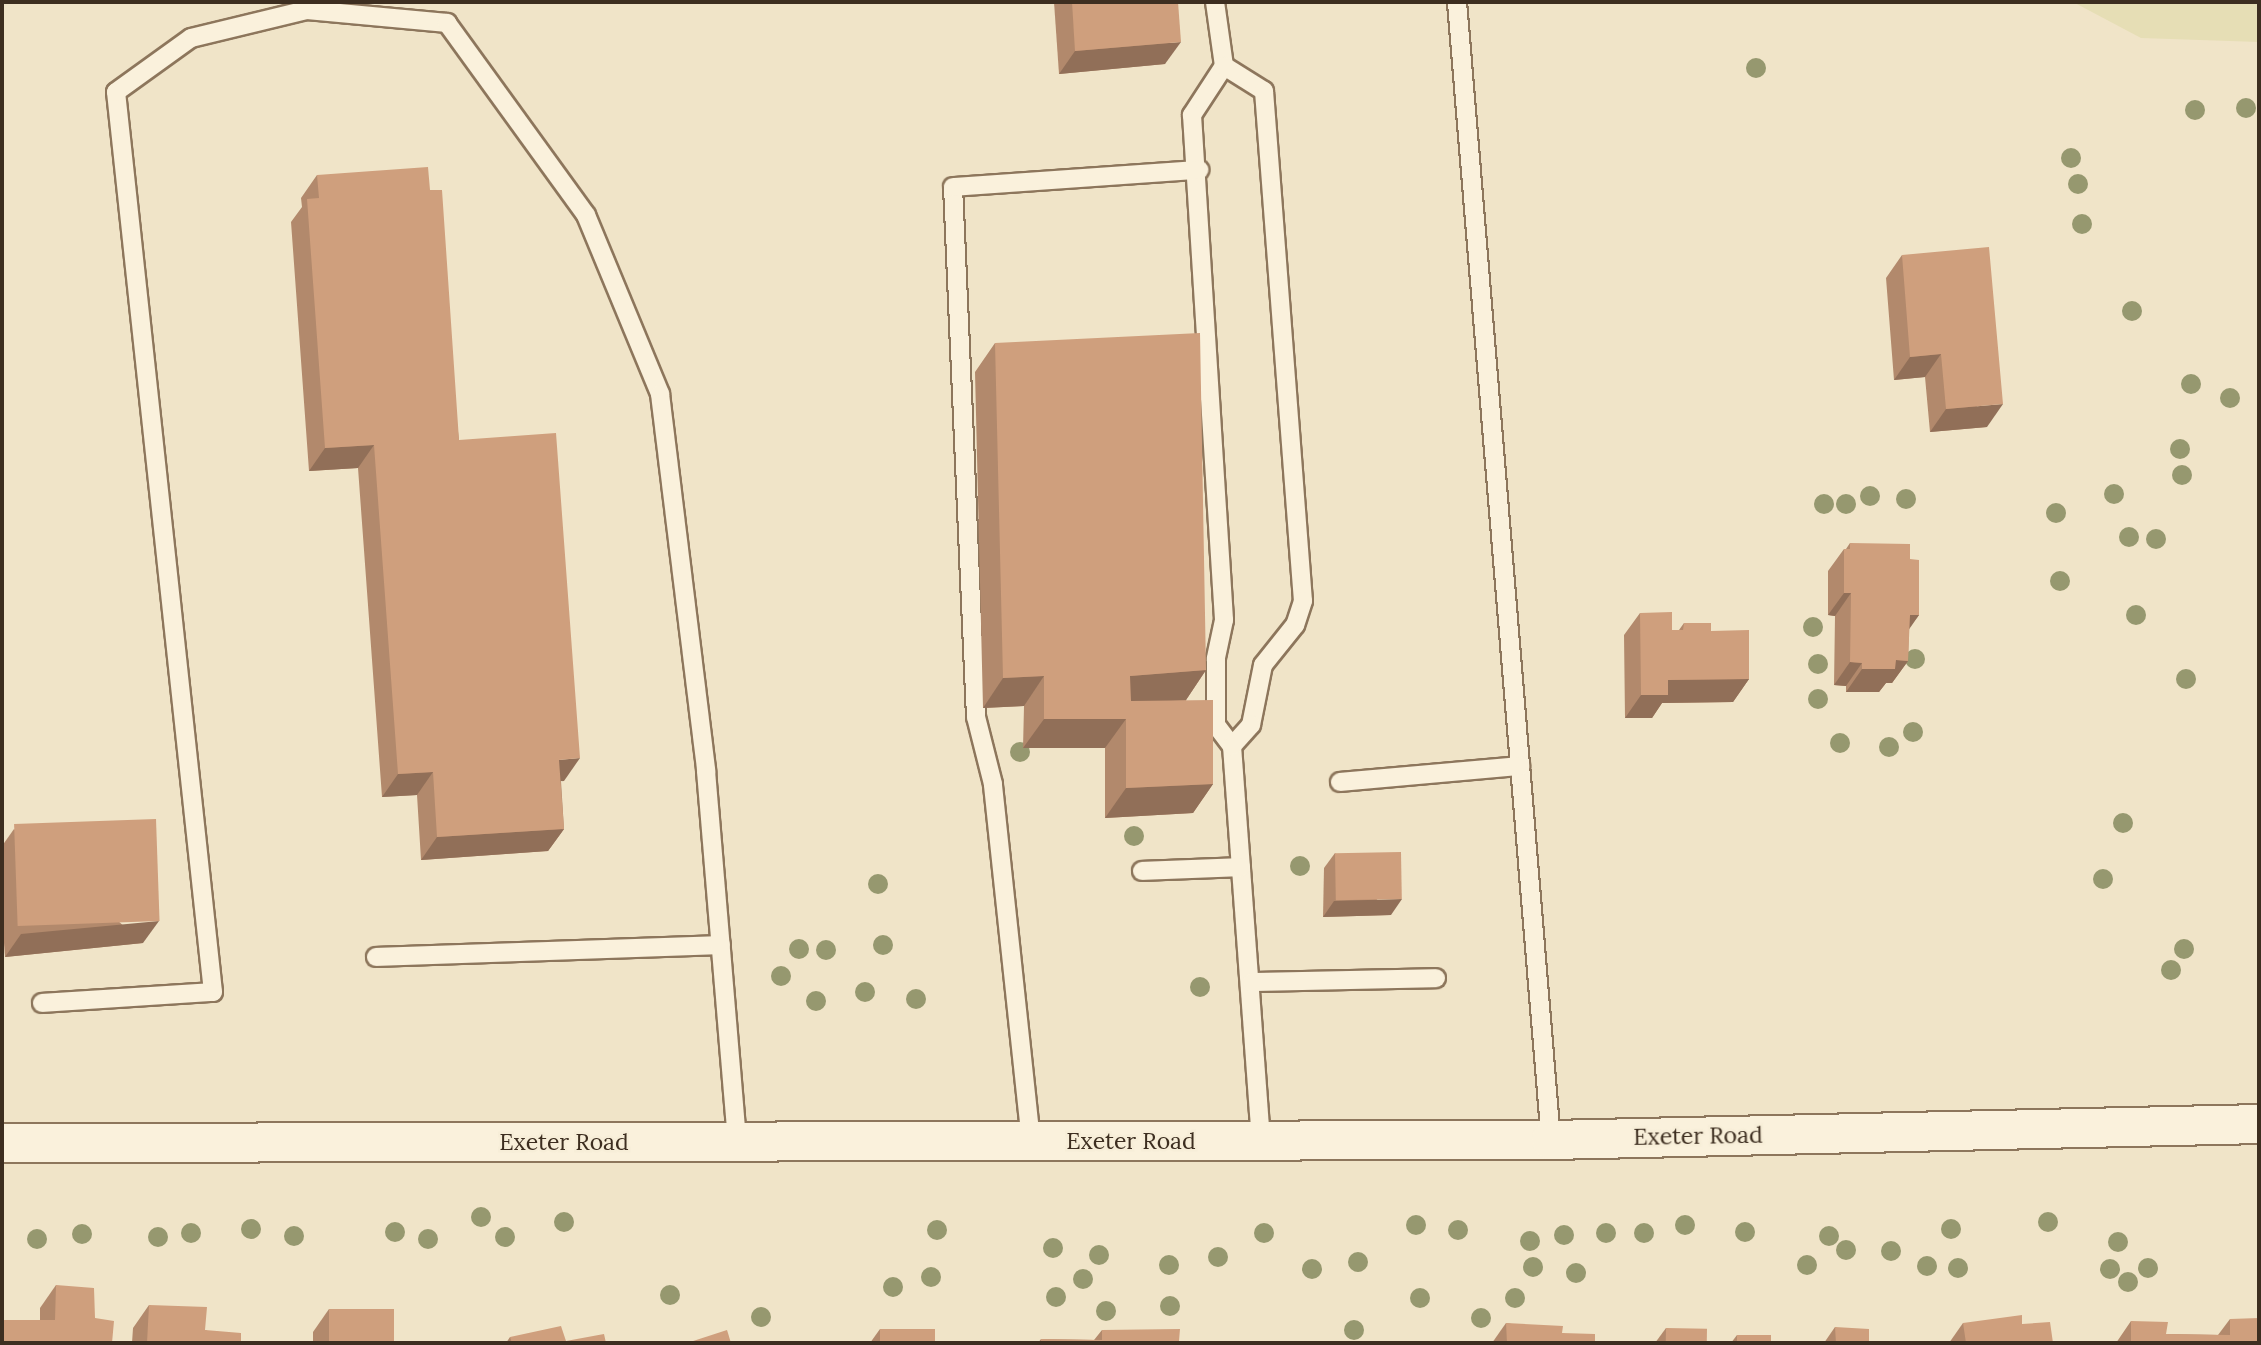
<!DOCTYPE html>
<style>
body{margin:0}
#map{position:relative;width:2261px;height:1345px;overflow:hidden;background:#f0e4c8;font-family:Lora,serif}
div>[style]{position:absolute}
.farmland>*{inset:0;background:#e6deb5}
.roads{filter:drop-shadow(2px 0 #8d765c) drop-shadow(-2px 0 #8d765c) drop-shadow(0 2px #8d765c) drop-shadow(0 -2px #8d765c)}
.lane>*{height:18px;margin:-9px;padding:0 9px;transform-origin:9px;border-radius:9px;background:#faf1dc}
.secondary>*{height:38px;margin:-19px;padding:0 19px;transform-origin:19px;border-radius:19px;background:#faf1dc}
.trees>*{width:20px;height:20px;margin:-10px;border-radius:50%;background:#96986f}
.wall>*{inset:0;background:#b2896c}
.shaded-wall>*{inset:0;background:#916f58}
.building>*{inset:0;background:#cf9f7d;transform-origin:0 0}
span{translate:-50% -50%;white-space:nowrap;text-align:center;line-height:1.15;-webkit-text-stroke:5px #f7eed8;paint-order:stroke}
.street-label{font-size:23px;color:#3d2e20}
.frame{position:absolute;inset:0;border:4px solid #3d2e20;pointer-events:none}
</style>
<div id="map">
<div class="farmland">
<i style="clip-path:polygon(2073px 2px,2259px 2px,2259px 42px,2141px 38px)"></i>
</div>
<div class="roads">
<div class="lane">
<i style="left:1215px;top:2px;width:65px;rotate:82deg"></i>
<i style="left:1224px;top:66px;width:59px;rotate:123.1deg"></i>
<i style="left:1192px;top:115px;width:506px;rotate:86.37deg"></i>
<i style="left:1224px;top:620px;width:40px;rotate:102deg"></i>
<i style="left:1216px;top:659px;width:66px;rotate:90deg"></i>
<i style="left:1216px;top:725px;width:26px;rotate:53deg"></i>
<i style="left:1232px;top:746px;width:395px;rotate:85.8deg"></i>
<i style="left:1457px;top:2px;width:1142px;rotate:85.28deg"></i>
<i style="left:1224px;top:66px;width:47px;rotate:32deg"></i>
<i style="left:1264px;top:91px;width:511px;rotate:85.63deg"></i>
<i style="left:1303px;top:601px;width:25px;rotate:108deg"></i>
<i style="left:1295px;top:625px;width:51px;rotate:128.7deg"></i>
<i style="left:1263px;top:665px;width:61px;rotate:101.3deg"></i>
<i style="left:1251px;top:725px;width:28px;rotate:132deg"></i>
<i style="left:1340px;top:782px;width:181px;rotate:-5.1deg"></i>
<i style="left:1142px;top:871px;width:99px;rotate:-2.3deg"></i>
<i style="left:376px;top:957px;width:345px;rotate:-2deg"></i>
<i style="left:1252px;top:982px;width:184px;rotate:-1.2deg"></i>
<i style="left:42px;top:1003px;width:171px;rotate:-3.7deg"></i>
<i style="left:213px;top:992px;width:905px;rotate:-96.15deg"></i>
<i style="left:116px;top:92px;width:92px;rotate:-35.8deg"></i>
<i style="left:191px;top:38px;width:119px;rotate:-13.6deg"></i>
<i style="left:307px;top:10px;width:141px;rotate:5.3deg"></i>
<i style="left:447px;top:23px;width:237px;rotate:54.1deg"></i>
<i style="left:586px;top:215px;width:194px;rotate:67.5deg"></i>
<i style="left:660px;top:394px;width:380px;rotate:83deg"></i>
<i style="left:706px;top:771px;width:372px;rotate:85.2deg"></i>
<i style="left:1031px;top:1141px;width:359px;rotate:-96.1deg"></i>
<i style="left:993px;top:784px;width:69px;rotate:-104.2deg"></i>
<i style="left:976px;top:717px;width:530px;rotate:-92.48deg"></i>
<i style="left:953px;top:187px;width:247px;rotate:-4deg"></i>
</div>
<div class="secondary">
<i style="left:2px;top:1143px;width:1549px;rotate:-0.11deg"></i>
<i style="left:1551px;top:1140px;width:708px;rotate:-1.29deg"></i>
</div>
</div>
<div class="trees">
<i style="left:1756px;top:68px"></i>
<i style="left:2246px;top:108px"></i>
<i style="left:2195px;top:110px"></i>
<i style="left:2071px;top:158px"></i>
<i style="left:2078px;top:184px"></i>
<i style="left:2082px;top:224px"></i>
<i style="left:2132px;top:311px"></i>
<i style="left:2191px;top:384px"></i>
<i style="left:2230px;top:398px"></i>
<i style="left:2180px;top:449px"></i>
<i style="left:2182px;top:475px"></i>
<i style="left:2114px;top:494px"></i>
<i style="left:1870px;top:496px"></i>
<i style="left:1906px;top:499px"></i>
<i style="left:1824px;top:504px"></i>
<i style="left:1846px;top:504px"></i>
<i style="left:2056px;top:513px"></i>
<i style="left:2129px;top:537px"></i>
<i style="left:2156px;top:539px"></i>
<i style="left:2060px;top:581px"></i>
<i style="left:2136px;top:615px"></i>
<i style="left:1813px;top:627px"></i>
<i style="left:1915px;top:659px"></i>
<i style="left:1818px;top:664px"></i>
<i style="left:2186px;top:679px"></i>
<i style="left:1818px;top:699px"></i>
<i style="left:1913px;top:732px"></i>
<i style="left:1840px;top:743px"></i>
<i style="left:1889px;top:747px"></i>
<i style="left:1020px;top:752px"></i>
<i style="left:2123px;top:823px"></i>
<i style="left:1134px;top:836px"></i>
<i style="left:1300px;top:866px"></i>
<i style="left:2103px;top:879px"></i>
<i style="left:878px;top:884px"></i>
<i style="left:883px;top:945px"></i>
<i style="left:799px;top:949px"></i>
<i style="left:2184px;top:949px"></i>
<i style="left:826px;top:950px"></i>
<i style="left:2171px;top:970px"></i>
<i style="left:781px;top:976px"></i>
<i style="left:1200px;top:987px"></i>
<i style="left:865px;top:992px"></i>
<i style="left:916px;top:999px"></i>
<i style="left:816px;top:1001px"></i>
<i style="left:481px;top:1217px"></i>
<i style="left:564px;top:1222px"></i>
<i style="left:2048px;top:1222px"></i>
<i style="left:1416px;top:1225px"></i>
<i style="left:1685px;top:1225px"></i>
<i style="left:251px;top:1229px"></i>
<i style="left:1951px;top:1229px"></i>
<i style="left:937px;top:1230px"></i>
<i style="left:1458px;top:1230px"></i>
<i style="left:395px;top:1232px"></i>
<i style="left:1745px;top:1232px"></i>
<i style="left:191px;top:1233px"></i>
<i style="left:1264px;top:1233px"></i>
<i style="left:1606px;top:1233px"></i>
<i style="left:1644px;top:1233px"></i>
<i style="left:82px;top:1234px"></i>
<i style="left:1564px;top:1235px"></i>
<i style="left:294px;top:1236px"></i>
<i style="left:1829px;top:1236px"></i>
<i style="left:158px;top:1237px"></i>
<i style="left:505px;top:1237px"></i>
<i style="left:37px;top:1239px"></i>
<i style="left:428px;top:1239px"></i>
<i style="left:1530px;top:1241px"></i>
<i style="left:2118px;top:1242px"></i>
<i style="left:1053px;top:1248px"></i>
<i style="left:1846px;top:1250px"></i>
<i style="left:1891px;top:1251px"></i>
<i style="left:1099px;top:1255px"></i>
<i style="left:1218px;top:1257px"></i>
<i style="left:1358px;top:1262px"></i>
<i style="left:1169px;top:1265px"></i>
<i style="left:1807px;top:1265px"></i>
<i style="left:1927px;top:1266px"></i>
<i style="left:1533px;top:1267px"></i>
<i style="left:1958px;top:1268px"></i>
<i style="left:2148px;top:1268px"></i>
<i style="left:1312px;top:1269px"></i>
<i style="left:2110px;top:1269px"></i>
<i style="left:1576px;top:1273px"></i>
<i style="left:931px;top:1277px"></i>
<i style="left:1083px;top:1279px"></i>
<i style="left:2128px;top:1282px"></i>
<i style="left:893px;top:1287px"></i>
<i style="left:670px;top:1295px"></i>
<i style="left:1056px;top:1297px"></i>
<i style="left:1420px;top:1298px"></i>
<i style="left:1515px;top:1298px"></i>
<i style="left:1170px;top:1306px"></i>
<i style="left:1106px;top:1311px"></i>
<i style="left:761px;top:1317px"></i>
<i style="left:1481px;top:1318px"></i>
<i style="left:1354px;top:1330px"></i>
</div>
<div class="wall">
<i style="clip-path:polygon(1054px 2px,1178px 2px,1165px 64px,1059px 74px)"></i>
<i style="clip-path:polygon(317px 175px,430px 190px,459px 440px,564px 781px,561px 781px,564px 829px,548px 851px,421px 860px,417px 795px,382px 797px,358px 468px,309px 471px,291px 222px,302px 207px,301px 198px)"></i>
<i style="clip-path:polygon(1902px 255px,1987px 427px,1930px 432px,1925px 377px,1894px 380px,1886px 278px)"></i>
<i style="clip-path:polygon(995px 343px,1206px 670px,1186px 700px,1213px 784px,1193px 813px,1105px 818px,1105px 748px,1023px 748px,1024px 706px,983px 708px,975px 372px)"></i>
<i style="clip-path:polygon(1850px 543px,1910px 559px,1919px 615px,1909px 628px,1908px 661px,1892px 683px,1886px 683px,1879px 692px,1846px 692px,1846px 686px,1834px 685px,1835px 616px,1828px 615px,1828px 571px,1844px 549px,1846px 549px)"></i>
<i style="clip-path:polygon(1640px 613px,1672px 630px,1679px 630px,1684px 623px,1711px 631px,1749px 679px,1733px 702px,1662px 703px,1652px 718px,1625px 718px,1624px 635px)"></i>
<i style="clip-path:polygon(14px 829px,143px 943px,5px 957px,2px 915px,2px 846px)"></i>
<i style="clip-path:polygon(1335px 853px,1391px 915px,1323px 917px,1324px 868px)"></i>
<i style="clip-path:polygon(56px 1285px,95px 1318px,112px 1343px,40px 1320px,40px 1308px)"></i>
<i style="clip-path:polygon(149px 1305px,205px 1330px,241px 1343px,132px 1343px,133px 1328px)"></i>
<i style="clip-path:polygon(329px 1309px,393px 1343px,313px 1343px,313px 1332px)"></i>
<i style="clip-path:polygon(2230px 1319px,2259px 1343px,2116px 1343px,2131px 1321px,2166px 1334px,2218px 1335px)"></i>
<i style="clip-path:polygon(1506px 1323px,1562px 1333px,1595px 1343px,1492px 1343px)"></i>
<i style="clip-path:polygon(1963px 1323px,2022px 1324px,2053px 1343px,1949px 1343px)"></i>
<i style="clip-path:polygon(1835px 1327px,1869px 1343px,1824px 1343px)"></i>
<i style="clip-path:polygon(1666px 1328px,1708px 1343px,1655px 1343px)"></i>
<i style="clip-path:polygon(880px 1329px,935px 1343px,870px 1343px)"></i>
<i style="clip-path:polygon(1102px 1330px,1179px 1341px,1247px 1343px,1038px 1343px,1041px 1339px,1094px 1340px)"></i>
<i style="clip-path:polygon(1737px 1335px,1771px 1343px,1731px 1343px)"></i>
<i style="clip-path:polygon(510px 1337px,566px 1341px,606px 1343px,506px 1343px)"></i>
</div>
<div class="shaded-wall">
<i style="clip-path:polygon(1181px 42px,1165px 64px,1059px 74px,1075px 51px)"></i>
<i style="clip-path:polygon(1941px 354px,1925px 377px,1894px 380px,1910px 357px)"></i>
<i style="clip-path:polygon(2003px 404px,1987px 427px,1930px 432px,1946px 409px)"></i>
<i style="clip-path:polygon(374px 445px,358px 468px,309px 471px,325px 448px)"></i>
<i style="clip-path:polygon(1844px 593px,1851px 593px,1835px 616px,1828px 615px)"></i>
<i style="clip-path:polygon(1910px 615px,1919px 615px,1903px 638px)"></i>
<i style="clip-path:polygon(1896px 660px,1908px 661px,1892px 683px,1886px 683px,1879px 692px,1846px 692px,1862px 669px)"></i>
<i style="clip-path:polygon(1850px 662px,1862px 663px,1846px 686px,1834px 685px)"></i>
<i style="clip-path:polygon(1206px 670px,1186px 700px,1110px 705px,1130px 676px)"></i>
<i style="clip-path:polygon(1044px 676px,1024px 706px,983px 708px,1003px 678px)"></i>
<i style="clip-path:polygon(1749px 679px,1733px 702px,1662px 703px,1652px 718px,1625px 718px,1641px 695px,1668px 680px)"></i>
<i style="clip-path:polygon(1044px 719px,1126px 719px,1105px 748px,1023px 748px)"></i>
<i style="clip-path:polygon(580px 758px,564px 781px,543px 782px,559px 760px)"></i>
<i style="clip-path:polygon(433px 772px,417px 795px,382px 797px,398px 774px)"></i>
<i style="clip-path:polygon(1213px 784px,1193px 813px,1105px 818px,1126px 788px)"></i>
<i style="clip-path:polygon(564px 829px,548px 851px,421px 860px,437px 837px)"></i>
<i style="clip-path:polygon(1402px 899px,1391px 915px,1323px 917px,1334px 901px)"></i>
<i style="clip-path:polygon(159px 921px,143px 943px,5px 957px,21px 934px)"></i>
</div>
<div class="building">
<i style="clip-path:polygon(1072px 2px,1178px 2px,1181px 42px,1075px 51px)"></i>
<i style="clip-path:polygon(428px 167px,430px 190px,442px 190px,459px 440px,556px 433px,580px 758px,559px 760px,564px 829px,437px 837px,433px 772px,398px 774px,374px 445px,325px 448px,307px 199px,319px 198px,317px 175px)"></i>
<i style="clip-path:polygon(1989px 247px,2003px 404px,1946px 409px,1941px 354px,1910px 357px,1902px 255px)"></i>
<i style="clip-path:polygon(1200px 333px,1206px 670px,1130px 676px,1131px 701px,1213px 700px,1213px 784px,1126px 788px,1126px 719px,1044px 719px,1044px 676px,1003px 678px,995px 343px)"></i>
<i style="clip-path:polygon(1850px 543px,1910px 544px,1910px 559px,1919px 560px,1919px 615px,1910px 615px,1908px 661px,1896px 660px,1895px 669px,1862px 669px,1862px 663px,1850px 662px,1851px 593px,1844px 593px,1844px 549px,1850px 549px)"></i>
<i style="clip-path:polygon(1672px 612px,1672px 630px,1683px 630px,1684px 623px,1711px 623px,1711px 631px,1749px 630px,1749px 679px,1668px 680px,1668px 695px,1641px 695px,1640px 613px)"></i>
<i style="left:156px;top:819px;width:102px;height:142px;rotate:88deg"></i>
<i style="left:1401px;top:852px;width:47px;height:66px;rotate:89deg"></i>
<i style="clip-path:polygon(56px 1285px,94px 1288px,95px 1318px,114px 1321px,112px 1343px,2px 1343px,2px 1320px,55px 1320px)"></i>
<i style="clip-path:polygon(149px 1305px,207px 1307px,205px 1330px,241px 1333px,241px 1343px,147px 1343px)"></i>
<i style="left:329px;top:1309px;width:65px;height:34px"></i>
<i style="clip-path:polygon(2022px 1315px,2022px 1324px,2050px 1322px,2053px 1343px,1966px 1343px,1963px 1323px)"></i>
<i style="clip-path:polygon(2259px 1318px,2259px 1343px,2131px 1343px,2131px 1321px,2168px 1322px,2166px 1334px,2230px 1335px,2230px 1319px)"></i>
<i style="clip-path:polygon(1506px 1323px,1563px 1326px,1562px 1333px,1595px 1334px,1595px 1343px,1507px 1343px)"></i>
<i style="clip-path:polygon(561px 1326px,566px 1341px,604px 1334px,606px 1343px,512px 1343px,510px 1337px)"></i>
<i style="clip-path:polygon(1835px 1327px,1869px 1329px,1869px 1343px,1836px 1343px)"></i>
<i style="left:1666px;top:1328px;width:41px;height:15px;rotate:1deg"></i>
<i style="left:880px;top:1329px;width:55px;height:14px"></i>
<i style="clip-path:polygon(1180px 1329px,1179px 1341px,1247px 1341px,1247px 1343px,1041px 1343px,1041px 1339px,1102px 1340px,1102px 1330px)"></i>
<i style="clip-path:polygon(727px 1330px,731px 1343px,687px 1343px)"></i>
<i style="left:1737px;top:1335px;width:34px;height:8px"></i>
</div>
<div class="street-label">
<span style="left:1698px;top:1136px;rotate:-1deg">Exeter Road</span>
<span style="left:1131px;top:1141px">Exeter Road</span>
<span style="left:564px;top:1142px">Exeter Road</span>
</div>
<div class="frame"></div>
</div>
